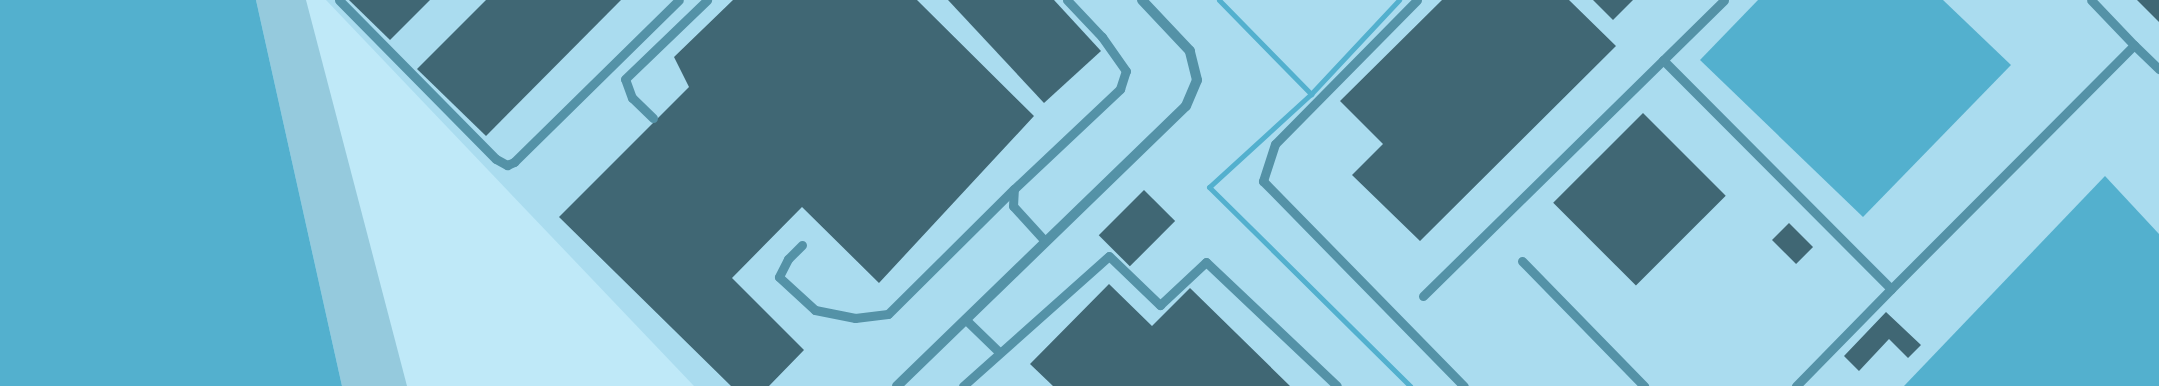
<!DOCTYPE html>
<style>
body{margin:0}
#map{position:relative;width:2159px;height:386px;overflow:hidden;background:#bfe9f8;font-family:Arial,sans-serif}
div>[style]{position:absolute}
.built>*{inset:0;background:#aadcef}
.green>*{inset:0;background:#95cadd}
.water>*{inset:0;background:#53b0ce}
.stream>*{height:5px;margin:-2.5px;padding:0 2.5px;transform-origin:2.5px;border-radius:2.5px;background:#53b0ce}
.building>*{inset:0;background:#406774;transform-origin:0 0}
.service>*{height:9px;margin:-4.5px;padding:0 4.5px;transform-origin:4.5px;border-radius:4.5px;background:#5492a7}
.minor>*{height:10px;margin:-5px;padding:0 5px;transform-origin:5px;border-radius:5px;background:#5492a7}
span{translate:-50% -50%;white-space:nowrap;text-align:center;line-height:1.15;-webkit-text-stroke:5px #bfe9f8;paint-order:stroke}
</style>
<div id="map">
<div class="built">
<i style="clip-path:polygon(326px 0,2159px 0,2159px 386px,694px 386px)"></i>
</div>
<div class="green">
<i style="clip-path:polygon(256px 0,306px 0,407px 386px,342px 386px)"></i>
</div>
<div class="water">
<i style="clip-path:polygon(0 0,256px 0,342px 386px,0 386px)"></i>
<i style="clip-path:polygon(1758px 0,1943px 0,2011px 65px,1863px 217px,1700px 60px)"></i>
<i style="clip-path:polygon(2105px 176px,2159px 234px,2159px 386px,1904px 386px)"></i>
</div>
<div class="stream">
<i style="left:1219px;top:0;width:132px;rotate:45.6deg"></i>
<i style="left:1311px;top:94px;width:138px;rotate:137.6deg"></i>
<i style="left:1209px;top:187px;width:283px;rotate:44.7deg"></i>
<i style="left:1311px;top:94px;width:129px;rotate:-46.9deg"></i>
</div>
<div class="building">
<i style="clip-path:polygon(349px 0,430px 0,390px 40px)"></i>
<i style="clip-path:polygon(486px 0,621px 0,486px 136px,417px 69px)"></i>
<i style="clip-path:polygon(733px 0,917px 0,1034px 116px,879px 283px,802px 207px,732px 278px,804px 350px,769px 386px,731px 386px,559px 217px,689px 87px,674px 57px)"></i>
<i style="clip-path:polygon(948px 0,1054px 0,1101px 51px,1044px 103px)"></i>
<i style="clip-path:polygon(1442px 0,1569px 0,1616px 46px,1420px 241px,1352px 175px,1383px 144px,1340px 101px)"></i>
<i style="clip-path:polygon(1593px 0,1633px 0,1613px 20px)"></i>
<i style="clip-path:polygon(2137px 0,2159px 0,2159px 22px)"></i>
<i style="left:1643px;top:113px;width:117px;height:127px;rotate:45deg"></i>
<i style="left:1144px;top:190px;width:44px;height:64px;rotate:45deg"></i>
<i style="left:1789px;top:223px;width:34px;height:24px;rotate:45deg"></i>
<i style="clip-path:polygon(1109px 284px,1152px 326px,1190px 288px,1290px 386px,1053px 386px,1030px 364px)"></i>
<i style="clip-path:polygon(1886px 312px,1921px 345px,1908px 358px,1889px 339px,1859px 371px,1844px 356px)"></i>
</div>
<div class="service">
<i style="left:339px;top:0;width:223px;rotate:45.4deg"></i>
<i style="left:496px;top:159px;width:13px;rotate:29deg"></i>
<i style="left:507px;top:165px;width:8px;rotate:-23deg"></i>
<i style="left:514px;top:162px;width:231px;rotate:-44.5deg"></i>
<i style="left:1417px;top:0;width:202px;rotate:134.6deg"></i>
<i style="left:1275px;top:144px;width:39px;rotate:108deg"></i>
<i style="left:1263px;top:181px;width:287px;rotate:45.6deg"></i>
<i style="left:2134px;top:45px;width:35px;rotate:44deg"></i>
<i style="left:1663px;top:60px;width:323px;rotate:45.1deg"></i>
<i style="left:1891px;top:289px;width:136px;rotate:134.4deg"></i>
<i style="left:653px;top:118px;width:29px;rotate:-136deg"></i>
<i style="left:632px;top:98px;width:20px;rotate:-110deg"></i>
<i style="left:625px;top:79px;width:114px;rotate:-43.9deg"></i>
<i style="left:1045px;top:241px;width:47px;rotate:-132.4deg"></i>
<i style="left:1013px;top:206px;width:17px;rotate:-87deg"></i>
<i style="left:1014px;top:189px;width:146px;rotate:-43.3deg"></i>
<i style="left:1120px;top:89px;width:19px;rotate:-72deg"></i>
<i style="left:1126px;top:71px;width:42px;rotate:-125.2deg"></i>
<i style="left:1102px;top:37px;width:51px;rotate:-133.4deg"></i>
<i style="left:802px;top:245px;width:20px;rotate:135deg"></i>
<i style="left:788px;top:259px;width:20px;rotate:117deg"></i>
<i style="left:779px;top:277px;width:49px;rotate:42.5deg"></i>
<i style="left:815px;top:310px;width:41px;rotate:11.3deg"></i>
<i style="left:855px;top:318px;width:33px;rotate:-7deg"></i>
<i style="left:888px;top:314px;width:177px;rotate:-44.8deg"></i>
<i style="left:1522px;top:261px;width:175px;rotate:45.7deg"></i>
<i style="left:1891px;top:289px;width:344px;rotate:-45.1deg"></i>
<i style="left:2134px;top:45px;width:62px;rotate:-133.7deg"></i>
<i style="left:1423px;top:296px;width:422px;rotate:-44.5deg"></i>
<i style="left:965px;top:319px;width:47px;rotate:44.1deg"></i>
<i style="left:963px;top:386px;width:195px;rotate:-41.7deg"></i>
<i style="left:1109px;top:256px;width:71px;rotate:43.9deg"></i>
<i style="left:1160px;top:305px;width:63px;rotate:-43.1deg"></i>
<i style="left:1206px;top:262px;width:180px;rotate:43.4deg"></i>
</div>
<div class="minor">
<i style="left:897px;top:386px;width:402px;rotate:-44.1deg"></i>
<i style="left:1186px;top:106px;width:28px;rotate:-67deg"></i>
<i style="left:1197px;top:80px;width:30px;rotate:-104deg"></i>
<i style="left:1190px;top:51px;width:70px;rotate:-133.3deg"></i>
</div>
</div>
